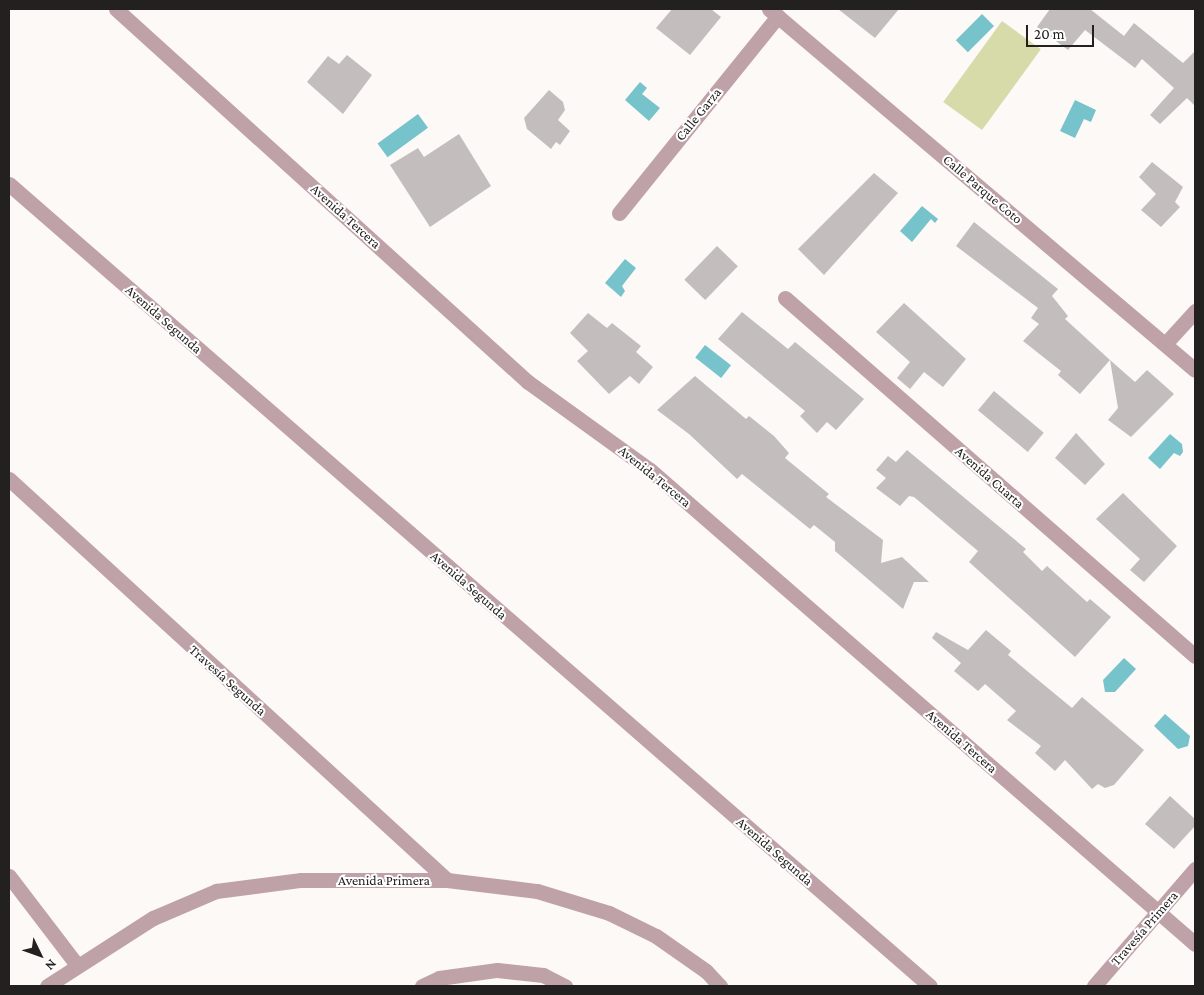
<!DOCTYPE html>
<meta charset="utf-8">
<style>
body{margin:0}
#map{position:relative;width:1204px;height:995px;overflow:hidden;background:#fdf9f6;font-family:"Crimson Pro",serif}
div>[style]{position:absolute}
.green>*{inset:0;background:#d7daa9;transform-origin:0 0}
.water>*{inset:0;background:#77c3cc;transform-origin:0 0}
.building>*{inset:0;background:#c3bebd;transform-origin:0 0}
.minor>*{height:15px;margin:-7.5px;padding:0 7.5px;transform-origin:7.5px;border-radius:7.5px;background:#bea2a8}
span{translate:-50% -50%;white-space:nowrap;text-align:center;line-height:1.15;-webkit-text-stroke:4px #fff;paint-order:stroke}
.street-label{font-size:14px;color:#232120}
.frame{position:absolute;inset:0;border:10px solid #232120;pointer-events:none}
.north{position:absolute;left:15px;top:930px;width:50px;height:50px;-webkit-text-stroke:4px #fff;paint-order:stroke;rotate:132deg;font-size:14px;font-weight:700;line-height:20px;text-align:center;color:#232120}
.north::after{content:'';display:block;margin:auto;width:18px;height:22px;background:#232120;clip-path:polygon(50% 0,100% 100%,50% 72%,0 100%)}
.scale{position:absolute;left:1026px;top:25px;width:68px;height:22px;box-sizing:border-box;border:2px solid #232120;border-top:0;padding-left:6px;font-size:15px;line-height:18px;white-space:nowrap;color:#232120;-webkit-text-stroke:4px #fff;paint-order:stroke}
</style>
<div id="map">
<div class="green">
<i style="left:1002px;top:21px;width:48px;height:100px;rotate:36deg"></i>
</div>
<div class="water">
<i style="left:982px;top:14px;width:17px;height:37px;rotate:45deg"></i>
<i style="clip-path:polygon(640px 82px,647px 88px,642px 94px,660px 108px,649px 121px,625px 100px)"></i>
<i style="clip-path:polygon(1075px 100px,1096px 110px,1091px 122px,1084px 119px,1075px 138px,1060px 131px)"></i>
<i style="left:418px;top:114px;width:17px;height:50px;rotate:54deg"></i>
<i style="clip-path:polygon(922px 206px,938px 219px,935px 223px,931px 219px,912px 242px,900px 231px)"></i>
<i style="clip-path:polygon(625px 259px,636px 268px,622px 286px,625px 291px,621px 297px,605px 283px)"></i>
<i style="left:705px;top:345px;width:33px;height:16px;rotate:38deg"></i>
<i style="clip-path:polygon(1170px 434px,1182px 444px,1183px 452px,1180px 456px,1174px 453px,1160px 469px,1148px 458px)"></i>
<i style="clip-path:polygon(1124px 658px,1136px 669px,1115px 692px,1105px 692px,1103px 680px)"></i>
<i style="clip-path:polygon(1165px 714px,1190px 736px,1188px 746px,1178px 749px,1154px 726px)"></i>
</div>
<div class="building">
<i style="clip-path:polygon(672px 9px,711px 9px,721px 17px,690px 55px,656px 28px)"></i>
<i style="clip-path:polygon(838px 9px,899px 9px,875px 38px)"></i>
<i style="clip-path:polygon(1050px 9px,1090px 9px,1124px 36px,1134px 23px,1183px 63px,1195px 51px,1195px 106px,1187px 98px,1160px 124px,1150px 115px,1174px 88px,1142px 59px,1135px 68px,1085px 30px,1068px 50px,1037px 27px)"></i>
<i style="clip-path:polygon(347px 55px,372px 75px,343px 114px,307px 82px,328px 56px,339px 64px)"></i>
<i style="clip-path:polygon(549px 90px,563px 102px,565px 110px,558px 120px,570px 131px,560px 145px,556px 142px,551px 149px,527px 129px,524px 118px)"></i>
<i style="clip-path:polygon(459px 134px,491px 186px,430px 227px,390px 165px,418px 148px,424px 157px)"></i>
<i style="clip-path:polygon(1152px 162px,1183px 187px,1175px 202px,1180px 207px,1161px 227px,1141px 210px,1156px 194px,1139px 177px)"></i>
<i style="clip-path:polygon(874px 173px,898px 193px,824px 275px,798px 249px)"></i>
<i style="clip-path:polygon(974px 222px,1058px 289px,1052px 296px,1068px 316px,1065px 319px,1110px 360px,1080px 394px,1058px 375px,1061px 371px,1023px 341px,1039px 324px,1031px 318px,1038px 308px,956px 246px)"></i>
<i style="left:717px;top:246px;width:29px;height:47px;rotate:44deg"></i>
<i style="clip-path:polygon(904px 303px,966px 359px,943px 387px,924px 372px,910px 389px,897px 378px,910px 362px,876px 332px)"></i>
<i style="clip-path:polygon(742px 312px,788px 349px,795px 342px,864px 399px,836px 430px,827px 422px,817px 433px,800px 416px,805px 411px,718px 339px)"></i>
<i style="clip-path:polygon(588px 313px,607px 328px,612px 323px,641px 346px,636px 352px,653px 367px,639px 384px,630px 376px,609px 394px,577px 361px,588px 351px,570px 333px)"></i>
<i style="clip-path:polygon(1110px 360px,1135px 382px,1147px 370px,1174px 394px,1131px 437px,1108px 420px,1118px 408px)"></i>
<i style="clip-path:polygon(695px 376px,746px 419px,749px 416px,774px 436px,789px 453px,785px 458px,829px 494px,826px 497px,883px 540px,881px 563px,902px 557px,929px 582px,914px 582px,903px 609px,835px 551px,835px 542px,814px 525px,810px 529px,742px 474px,737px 479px,689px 434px,657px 410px)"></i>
<i style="left:994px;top:391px;width:65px;height:25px;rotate:40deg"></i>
<i style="clip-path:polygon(1076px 433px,1105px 464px,1085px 485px,1055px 458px)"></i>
<i style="clip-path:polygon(907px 450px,1026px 549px,1023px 552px,1042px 571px,1047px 566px,1087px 602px,1090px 599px,1111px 617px,1075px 657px,969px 562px,978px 551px,914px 497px,909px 496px,900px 506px,876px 488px,886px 478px,876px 470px,888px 456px,896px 462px)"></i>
<i style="clip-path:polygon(1123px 493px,1177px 546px,1144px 582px,1130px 570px,1140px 559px,1096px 519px)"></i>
<i style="clip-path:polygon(986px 630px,1011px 651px,1008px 655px,1072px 708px,1082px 697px,1144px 750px,1114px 785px,1105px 788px,1098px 784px,1092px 789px,1065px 760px,1055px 771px,1035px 753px,1041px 746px,1007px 720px,1016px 711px,985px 684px,978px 691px,954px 671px,961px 663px,932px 638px,936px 632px,968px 650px)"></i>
<i style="clip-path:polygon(1170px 796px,1195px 819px,1195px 826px,1174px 849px,1145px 824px)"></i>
</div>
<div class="minor">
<i style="left:116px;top:9px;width:556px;rotate:42.16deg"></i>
<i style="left:528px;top:382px;width:150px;rotate:35.8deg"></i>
<i style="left:650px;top:470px;width:722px;rotate:41.01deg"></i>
<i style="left:769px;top:9px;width:558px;rotate:40.28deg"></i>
<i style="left:9px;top:184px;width:1221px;rotate:41.05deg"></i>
<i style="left:619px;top:213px;width:253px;rotate:-51.1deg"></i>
<i style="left:785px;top:298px;width:544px;rotate:41.13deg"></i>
<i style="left:1165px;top:344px;width:45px;rotate:-47.7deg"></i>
<i style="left:9px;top:479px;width:594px;rotate:42.47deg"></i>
<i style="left:9px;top:876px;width:112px;rotate:52.6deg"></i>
<i style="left:47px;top:986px;width:126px;rotate:-32.7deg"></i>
<i style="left:153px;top:918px;width:69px;rotate:-23.2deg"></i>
<i style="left:216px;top:891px;width:86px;rotate:-7.4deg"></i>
<i style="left:301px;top:880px;width:146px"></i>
<i style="left:447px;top:880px;width:91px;rotate:7deg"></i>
<i style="left:537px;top:891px;width:75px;rotate:17deg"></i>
<i style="left:609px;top:913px;width:52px;rotate:26.1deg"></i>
<i style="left:656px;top:936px;width:61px;rotate:35deg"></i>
<i style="left:706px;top:971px;width:21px;rotate:47deg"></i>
<i style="left:422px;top:986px;width:19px;rotate:-25deg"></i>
<i style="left:439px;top:978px;width:59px;rotate:-7.9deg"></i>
<i style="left:497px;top:970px;width:46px;rotate:6.2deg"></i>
<i style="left:543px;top:975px;width:25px;rotate:27deg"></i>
<i style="left:1094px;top:986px;width:155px;rotate:-49.2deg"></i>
</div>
<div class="street-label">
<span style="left:698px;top:114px;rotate:-51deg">Calle Garza</span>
<span style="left:983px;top:189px;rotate:40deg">Calle Parque Coto</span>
<span style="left:346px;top:216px;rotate:42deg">Avenida Tercera</span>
<span style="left:164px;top:319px;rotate:41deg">Avenida Segunda</span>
<span style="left:655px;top:476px;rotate:39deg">Avenida Tercera</span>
<span style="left:990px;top:477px;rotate:41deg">Avenida Cuarta</span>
<span style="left:469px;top:585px;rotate:41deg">Avenida Segunda</span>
<span style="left:228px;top:680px;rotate:42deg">Travesía Segunda</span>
<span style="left:962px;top:741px;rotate:41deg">Avenida Tercera</span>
<span style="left:775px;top:851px;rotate:41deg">Avenida Segunda</span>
<span style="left:384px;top:880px">Avenida Primera</span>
<span style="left:1144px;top:928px;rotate:-49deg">Travesía Primera</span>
</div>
<div class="frame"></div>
<div class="north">N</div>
<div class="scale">20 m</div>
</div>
